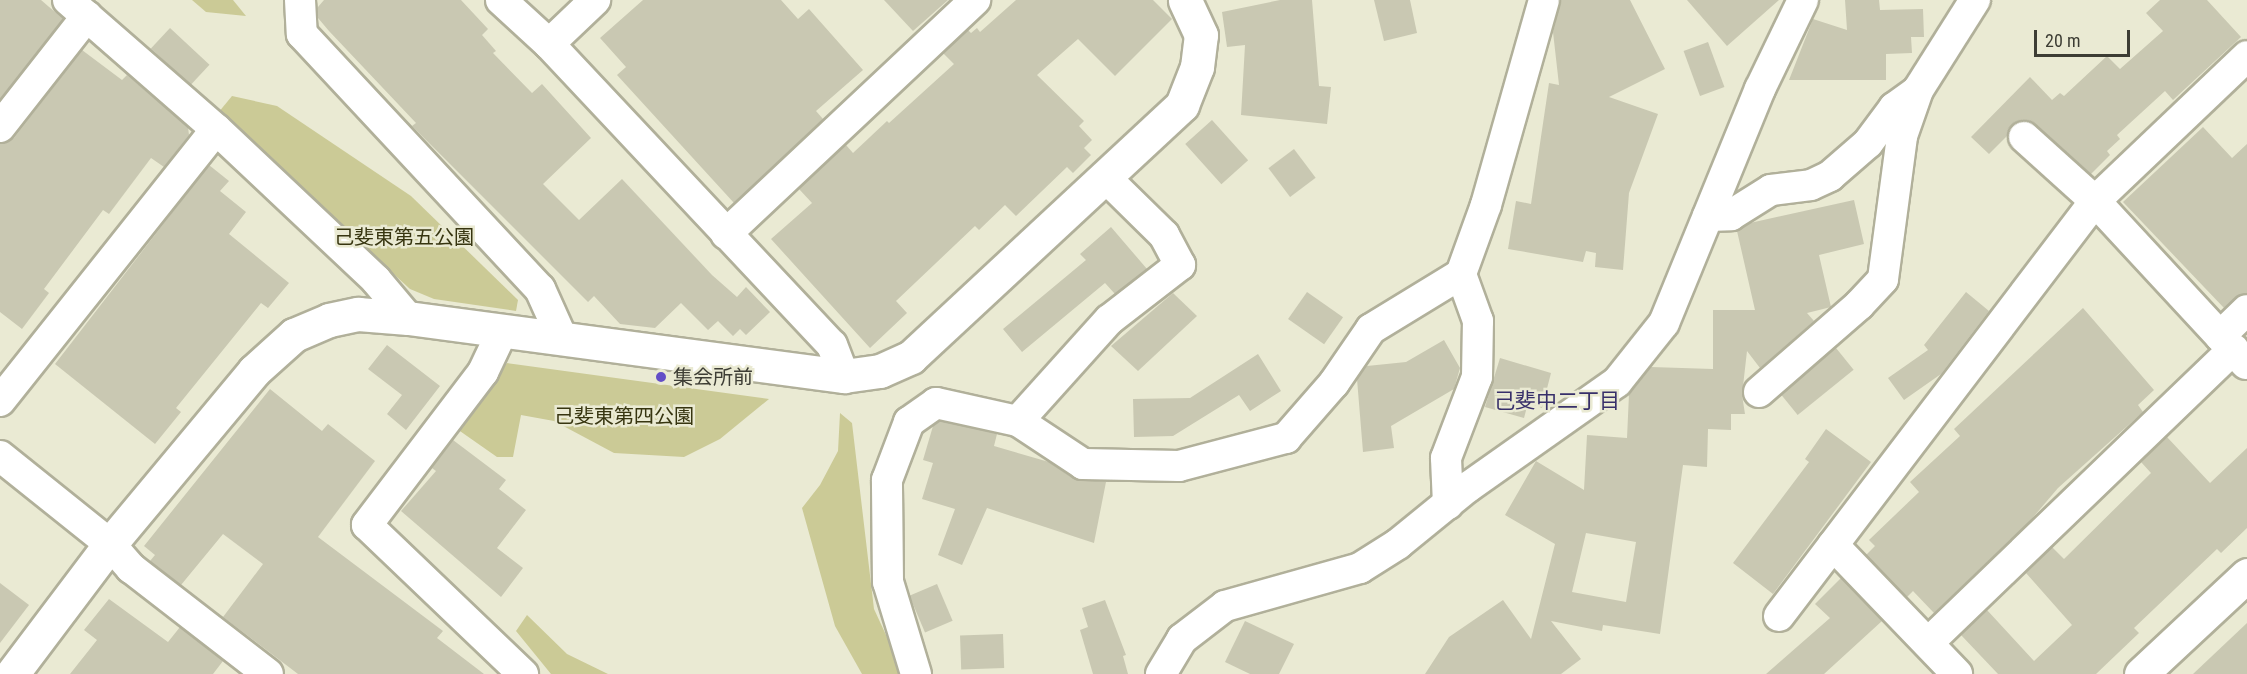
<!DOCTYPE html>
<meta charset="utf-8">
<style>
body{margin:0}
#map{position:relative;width:2247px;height:674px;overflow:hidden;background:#eaead3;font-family:"Roboto Condensed","Noto Sans JP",sans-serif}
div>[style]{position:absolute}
.green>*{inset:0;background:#cbca96}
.building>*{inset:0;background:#c9c8b2;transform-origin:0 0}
.roads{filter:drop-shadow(2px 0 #b1b09a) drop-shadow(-2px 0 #b1b09a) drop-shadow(0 2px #b1b09a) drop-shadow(0 -2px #b1b09a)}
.minor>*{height:30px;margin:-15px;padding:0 15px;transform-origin:15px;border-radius:15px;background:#fff}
.tertiary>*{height:33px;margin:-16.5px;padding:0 16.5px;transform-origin:16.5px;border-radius:16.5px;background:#fff}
.dots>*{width:16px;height:16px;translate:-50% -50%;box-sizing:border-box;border:3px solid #eaead3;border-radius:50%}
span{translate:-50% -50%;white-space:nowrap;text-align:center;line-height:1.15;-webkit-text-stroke:5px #eaead3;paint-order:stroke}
.park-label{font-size:20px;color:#373510}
.poi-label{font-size:20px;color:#3d3d34}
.left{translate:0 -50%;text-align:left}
.neighbourhood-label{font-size:21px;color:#372f6a}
.scale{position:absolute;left:2034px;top:30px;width:96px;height:27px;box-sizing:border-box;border:3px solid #3d3d34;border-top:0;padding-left:8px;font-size:18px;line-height:21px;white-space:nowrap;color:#3d3d34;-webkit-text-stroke:4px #eaead3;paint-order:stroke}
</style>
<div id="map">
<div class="green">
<i style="clip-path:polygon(192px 0,233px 0,246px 16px,206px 12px)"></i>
<i style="clip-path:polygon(232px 96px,277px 106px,411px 196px,518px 300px,516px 311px,434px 299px,410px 289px,218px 113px)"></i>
<i style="clip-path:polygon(507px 363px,769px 399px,720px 439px,684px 457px,614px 453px,554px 421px,521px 415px,513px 457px,497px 457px,457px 429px)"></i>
<i style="clip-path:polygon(840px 413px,852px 423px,874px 609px,904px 674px,862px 674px,835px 626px,802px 508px,820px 485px,838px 451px)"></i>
<i style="clip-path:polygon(527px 615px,567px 654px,608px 674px,551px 674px,516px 631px)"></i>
</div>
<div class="building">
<i style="clip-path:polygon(0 0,41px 0,63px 19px,0 99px)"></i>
<i style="clip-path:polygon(324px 0,461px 0,488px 29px,482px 35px,496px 51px,493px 53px,532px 93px,542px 84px,591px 138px,543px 184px,579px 220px,622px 179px,712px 275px,737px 297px,746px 287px,770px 312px,746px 335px,740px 329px,733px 336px,718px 321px,708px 330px,681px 303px,655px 328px,620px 324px,594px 296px,588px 302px,412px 126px,416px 123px,329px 31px,318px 18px,318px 7px)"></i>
<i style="clip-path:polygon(643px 0,781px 0,798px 19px,809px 9px,863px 70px,816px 111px,823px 119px,734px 203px,617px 75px,626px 67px,600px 38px)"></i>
<i style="clip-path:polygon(884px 0,948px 0,913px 31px)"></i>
<i style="clip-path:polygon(1016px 0,1153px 0,1172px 19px,1115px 76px,1078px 39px,1037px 75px,1084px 121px,1079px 126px,1092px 140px,1084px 148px,1091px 155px,1073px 173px,1067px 167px,1016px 216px,1005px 205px,979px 230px,975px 226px,896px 301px,907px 313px,870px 348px,771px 239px,812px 203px,799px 189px,846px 145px,853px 153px,887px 121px,889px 123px,954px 64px,943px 53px,968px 30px,971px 33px,977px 28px,980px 32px)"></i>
<i style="clip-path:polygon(1280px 0,1312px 0,1319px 86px,1331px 87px,1327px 124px,1241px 115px,1245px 45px,1227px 47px,1222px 12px)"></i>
<i style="clip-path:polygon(1374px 0,1410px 0,1417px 33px,1384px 41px)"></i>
<i style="clip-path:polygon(1561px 0,1630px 0,1665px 69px,1609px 97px,1658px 114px,1629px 193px,1623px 270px,1595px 267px,1596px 253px,1586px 251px,1583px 262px,1508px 249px,1516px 201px,1531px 204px,1549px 83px,1559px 85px,1553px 32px)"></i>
<i style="clip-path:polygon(1687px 0,1779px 0,1727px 46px)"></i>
<i style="clip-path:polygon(1845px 0,1879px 0,1880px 10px,1923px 9px,1924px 37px,1911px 37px,1912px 53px,1886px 54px,1886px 80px,1789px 80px,1813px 19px,1847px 30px)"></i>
<i style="clip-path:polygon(2160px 0,2207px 0,2241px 37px,2173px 100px,2165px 91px,2117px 135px,2120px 139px,2107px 151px,2110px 155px,2091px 174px,2028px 120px,2012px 125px,2007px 136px,1989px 154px,1971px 137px,2030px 77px,2052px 100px,2060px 93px,2064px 96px,2107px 56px,2120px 69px,2163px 31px,2146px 13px)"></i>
<i style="left:170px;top:28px;width:54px;height:28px;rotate:43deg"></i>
<i style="left:1708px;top:42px;width:48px;height:26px;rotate:70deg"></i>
<i style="clip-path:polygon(82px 50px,122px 80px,127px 75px,188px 127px,189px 135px,164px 167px,151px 158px,109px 214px,103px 210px,44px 289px,49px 293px,22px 329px,0 312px,0 144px,14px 138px)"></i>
<i style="left:1212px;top:120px;width:54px;height:36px;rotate:48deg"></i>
<i style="clip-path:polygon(2203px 127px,2232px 158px,2247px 144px,2247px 293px,2224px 308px,2123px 202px)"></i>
<i style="left:1294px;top:149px;width:36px;height:32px;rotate:53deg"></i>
<i style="clip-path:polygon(209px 165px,229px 181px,220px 191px,246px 212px,229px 234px,289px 283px,268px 308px,261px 303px,176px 408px,181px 412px,155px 444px,55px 364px)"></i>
<i style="clip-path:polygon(evenodd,1854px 200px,1864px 244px,1819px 255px,1831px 307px,1807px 313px,1814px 321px,1760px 368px,1747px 351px,1742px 395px,1745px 414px,1731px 414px,1731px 430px,1708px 429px,1707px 467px,1683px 465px,1660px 634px,1603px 625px,1602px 631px,1551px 621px,1581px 659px,1561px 674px,1425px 674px,1449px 637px,1503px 600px,1531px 639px,1555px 544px,1505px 515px,1536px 461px,1584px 490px,1587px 435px,1627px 438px,1629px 394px,1651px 367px,1713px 369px,1713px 310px,1755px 310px,1737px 231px,1750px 223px,1854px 200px,1586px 533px,1636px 542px,1626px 602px,1572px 592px,1586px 533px)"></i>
<i style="clip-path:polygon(1111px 227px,1147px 269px,1115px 294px,1105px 283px,1022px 352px,1003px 329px,1086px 260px,1080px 254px)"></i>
<i style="left:1307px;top:292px;width:44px;height:33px;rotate:35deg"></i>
<i style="clip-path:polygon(1966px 292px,1989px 311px,1941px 374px,1904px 400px,1888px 378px,1928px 350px,1924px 345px)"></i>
<i style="clip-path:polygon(1173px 293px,1197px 316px,1138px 371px,1111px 346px)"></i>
<i style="clip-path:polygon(2083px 308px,2154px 390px,2138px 405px,2143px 412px,2058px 488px,2029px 522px,1934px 613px,1913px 591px,1907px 597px,1866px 555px,1875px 546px,1869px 540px,1919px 492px,1910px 482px,1960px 436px,1954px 429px)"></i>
<i style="clip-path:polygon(1444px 340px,1460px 368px,1454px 389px,1391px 426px,1394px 448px,1363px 452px,1357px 379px,1367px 366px,1406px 362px)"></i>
<i style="clip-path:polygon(387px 345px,440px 386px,406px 430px,387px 414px,402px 395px,368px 369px)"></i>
<i style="left:1836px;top:348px;width:28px;height:72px;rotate:51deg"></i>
<i style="clip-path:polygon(1258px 354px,1281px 391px,1250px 411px,1239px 395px,1173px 436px,1134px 437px,1133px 399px,1190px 398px)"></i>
<i style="clip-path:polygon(1500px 358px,1551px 373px,1542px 408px,1528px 403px,1524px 418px,1485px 407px)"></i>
<i style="clip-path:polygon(270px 389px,322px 431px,328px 424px,375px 461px,318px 537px,443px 631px,437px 638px,484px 674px,298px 674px,223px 617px,263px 564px,223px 534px,181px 585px,150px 561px,155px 555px,144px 546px)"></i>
<i style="clip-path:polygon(940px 421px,997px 434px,994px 446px,1049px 462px,1074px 479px,1106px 482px,1094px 543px,987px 508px,962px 565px,938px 555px,955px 509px,922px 499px,933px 463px,923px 460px,933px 426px)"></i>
<i style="clip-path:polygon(1826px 429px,1871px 462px,1773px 594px,1733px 563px,1809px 462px,1805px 459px)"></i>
<i style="clip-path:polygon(2167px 437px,2210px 483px,2247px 448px,2247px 528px,2221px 553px,2217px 549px,2134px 628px,2139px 633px,2096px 674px,1998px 674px,1961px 635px,1987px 610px,2034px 661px,2072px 625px,2026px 573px,2052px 547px,2064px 559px,2151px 473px,2141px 462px)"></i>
<i style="clip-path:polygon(453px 440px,506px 480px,499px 489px,526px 510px,497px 548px,523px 568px,501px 597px,401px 511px,436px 471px,432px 468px)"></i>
<i style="clip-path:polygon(1841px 578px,1882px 621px,1824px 674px,1766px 674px,1830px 618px,1815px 604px)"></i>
<i style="clip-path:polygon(0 583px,29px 605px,0 643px)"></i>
<i style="left:937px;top:584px;width:40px;height:30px;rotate:67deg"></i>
<i style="clip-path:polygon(109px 599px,168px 642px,180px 627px,223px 661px,213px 674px,70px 674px,97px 640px,84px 630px)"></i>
<i style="clip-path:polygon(1105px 600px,1126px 655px,1123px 656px,1128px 674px,1093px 674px,1080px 630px,1088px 627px,1082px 608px)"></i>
<i style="clip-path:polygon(1245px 621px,1294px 644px,1279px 674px,1250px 674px,1225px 662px)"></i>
<i style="clip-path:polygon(2247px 623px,2247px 674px,2193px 674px)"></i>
<i style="left:1003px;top:634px;width:34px;height:43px;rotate:88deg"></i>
</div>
<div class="roads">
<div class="minor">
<i style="left:68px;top:0;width:196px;rotate:41.1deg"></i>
<i style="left:216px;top:129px;width:220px;rotate:43.3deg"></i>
<i style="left:376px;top:280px;width:50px;rotate:49.9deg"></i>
<i style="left:300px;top:0;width:34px;rotate:87deg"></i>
<i style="left:302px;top:34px;width:349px;rotate:47deg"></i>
<i style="left:540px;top:289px;width:54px;rotate:65.8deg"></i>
<i style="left:501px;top:0;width:65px;rotate:42.5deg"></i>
<i style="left:549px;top:44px;width:413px;rotate:46.8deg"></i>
<i style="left:832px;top:345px;width:33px;rotate:69deg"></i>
<i style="left:549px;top:44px;width:64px;rotate:-43.7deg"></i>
<i style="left:0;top:127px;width:141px;rotate:-51.9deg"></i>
<i style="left:2024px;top:137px;width:96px;rotate:42deg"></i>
<i style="left:2095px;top:201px;width:222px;rotate:47.2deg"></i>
<i style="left:1708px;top:216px;width:23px;rotate:-2deg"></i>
<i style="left:1731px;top:215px;width:47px;rotate:-32deg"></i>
<i style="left:1771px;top:190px;width:40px;rotate:-7.1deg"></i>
<i style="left:1811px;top:185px;width:21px;rotate:-25deg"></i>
<i style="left:1830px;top:176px;width:50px;rotate:-41deg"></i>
<i style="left:1868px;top:143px;width:44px;rotate:-53.4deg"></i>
<i style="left:1894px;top:108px;width:27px;rotate:-36deg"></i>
<i style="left:726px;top:234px;width:342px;rotate:-43.2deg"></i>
<i style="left:502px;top:332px;width:44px;rotate:115.4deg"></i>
<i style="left:483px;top:372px;width:192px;rotate:127.2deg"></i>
<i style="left:367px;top:525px;width:216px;rotate:43.7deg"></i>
<i style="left:2220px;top:336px;width:37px;rotate:-44deg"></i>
<i style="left:1759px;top:392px;width:133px;rotate:-41deg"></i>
<i style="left:1859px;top:305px;width:35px;rotate:-47deg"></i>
<i style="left:1883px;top:279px;width:144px;rotate:-82.4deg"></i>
<i style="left:1902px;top:136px;width:49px;rotate:-70.8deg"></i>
<i style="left:1918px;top:90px;width:107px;rotate:-57.7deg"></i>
<i style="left:0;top:401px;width:347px;rotate:-51.5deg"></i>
<i style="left:1018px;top:421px;width:136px;rotate:-48deg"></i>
<i style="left:1109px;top:320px;width:90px;rotate:-37.8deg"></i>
<i style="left:1180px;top:265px;width:34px;rotate:-118deg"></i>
<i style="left:1164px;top:235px;width:83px;rotate:-135.5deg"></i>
<i style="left:0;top:456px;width:141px;rotate:38.7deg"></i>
<i style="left:110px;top:544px;width:32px;rotate:49deg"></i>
<i style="left:131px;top:568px;width:173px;rotate:37.7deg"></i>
<i style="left:1448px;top:504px;width:46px;rotate:-92.5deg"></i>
<i style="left:1446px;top:458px;width:87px;rotate:-69.1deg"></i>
<i style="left:1477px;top:377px;width:56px;rotate:-89deg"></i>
<i style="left:1478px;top:321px;width:50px;rotate:-109.9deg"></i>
<i style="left:1461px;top:274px;width:73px;rotate:-70.1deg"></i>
<i style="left:1486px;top:205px;width:213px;rotate:-74.2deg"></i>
<i style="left:1833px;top:545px;width:179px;rotate:46.1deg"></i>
<i style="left:1779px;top:616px;width:522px;rotate:-52.71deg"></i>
<i style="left:2095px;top:201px;width:210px;rotate:-43.6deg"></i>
<i style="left:1928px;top:643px;width:424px;rotate:-43.9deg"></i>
<i style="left:916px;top:674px;width:96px;rotate:-106.9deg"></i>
<i style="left:888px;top:582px;width:102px;rotate:-90.6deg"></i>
<i style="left:887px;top:480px;width:62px;rotate:-69.2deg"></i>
<i style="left:909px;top:422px;width:33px;rotate:-35deg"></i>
<i style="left:936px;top:403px;width:84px;rotate:12.4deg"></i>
<i style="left:1018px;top:421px;width:78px;rotate:33.5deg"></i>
<i style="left:1083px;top:464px;width:96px;rotate:1.2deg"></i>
<i style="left:1179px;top:466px;width:111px;rotate:-14.7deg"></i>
<i style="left:1286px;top:438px;width:73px;rotate:-48.9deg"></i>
<i style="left:1334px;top:383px;width:65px;rotate:-55.6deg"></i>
<i style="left:1371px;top:329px;width:105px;rotate:-31.4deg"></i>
<i style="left:1161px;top:674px;width:41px;rotate:-59deg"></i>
<i style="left:1182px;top:639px;width:54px;rotate:-37.5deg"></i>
<i style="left:1225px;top:606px;width:140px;rotate:-15.7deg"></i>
<i style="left:1360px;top:568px;width:45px;rotate:-32.3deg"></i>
<i style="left:1398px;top:544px;width:90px;rotate:-39.2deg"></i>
<i style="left:1468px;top:487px;width:182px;rotate:-35.2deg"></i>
<i style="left:1617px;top:382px;width:75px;rotate:-51.5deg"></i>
<i style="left:1664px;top:323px;width:253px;rotate:-67.7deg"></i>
<i style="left:1760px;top:89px;width:99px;rotate:-64.2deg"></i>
</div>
<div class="tertiary">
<i style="left:12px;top:674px;width:163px;rotate:-53deg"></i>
<i style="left:110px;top:544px;width:225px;rotate:-50.2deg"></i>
<i style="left:254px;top:371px;width:54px;rotate:-42deg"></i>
<i style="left:294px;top:335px;width:38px;rotate:-23deg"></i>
<i style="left:329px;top:320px;width:30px;rotate:-12deg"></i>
<i style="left:358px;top:314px;width:50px;rotate:4.6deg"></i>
<i style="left:408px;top:318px;width:440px;rotate:7.6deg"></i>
<i style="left:844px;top:376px;width:36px;rotate:-8deg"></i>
<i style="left:880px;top:371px;width:34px;rotate:-24deg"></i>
<i style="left:911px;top:357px;width:370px;rotate:-42.9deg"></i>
<i style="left:1182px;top:105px;width:41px;rotate:-68.5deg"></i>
<i style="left:1197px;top:67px;width:32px;rotate:-83deg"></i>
<i style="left:1201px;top:35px;width:38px;rotate:-115deg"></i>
<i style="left:2141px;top:674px;width:145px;rotate:-43deg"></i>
</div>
</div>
<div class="dots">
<i style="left:661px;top:377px;background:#634ec7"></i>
</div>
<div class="park-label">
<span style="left:404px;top:237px">己斐東第五公園</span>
<span style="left:624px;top:416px">己斐東第四公園</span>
</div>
<div class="poi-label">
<span class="left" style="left:673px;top:377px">集会所前</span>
</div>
<div class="neighbourhood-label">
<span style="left:1557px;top:401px">己斐中二丁目</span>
</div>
<div class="scale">20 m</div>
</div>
